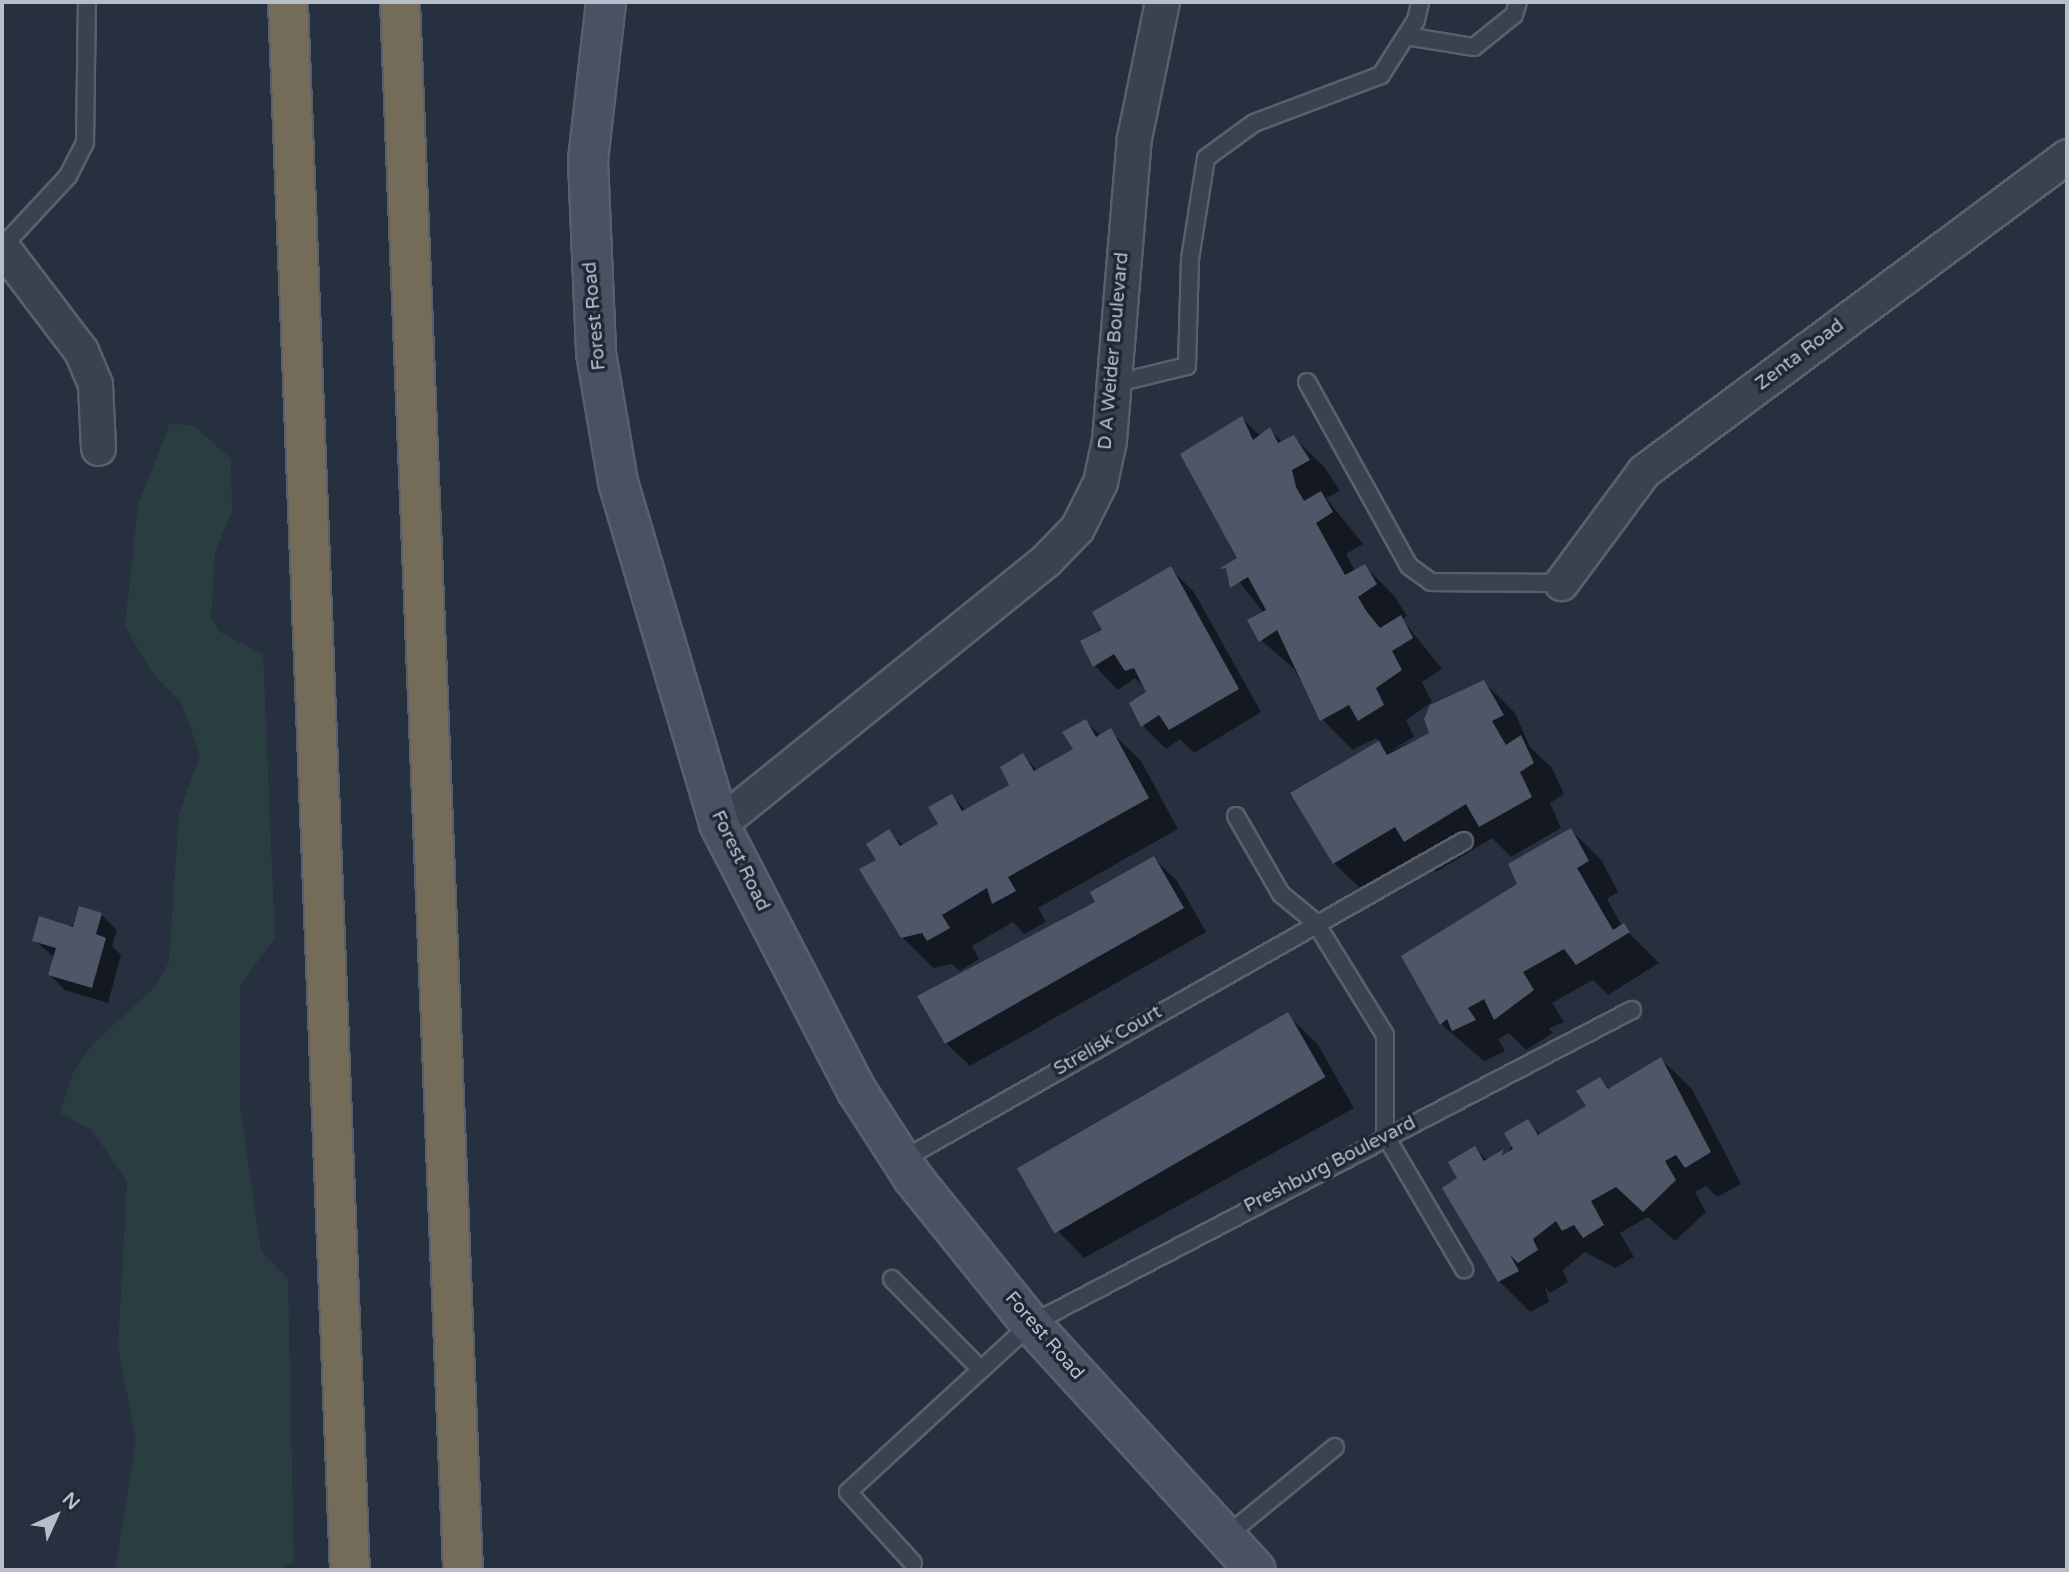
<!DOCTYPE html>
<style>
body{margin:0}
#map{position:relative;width:2069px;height:1572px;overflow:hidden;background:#27303f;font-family:"Varela Round",sans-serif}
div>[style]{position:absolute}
.green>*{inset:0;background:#2a3e41}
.shadow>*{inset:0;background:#0007}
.building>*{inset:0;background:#4e5768;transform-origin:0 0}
.roads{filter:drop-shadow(2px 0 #59606c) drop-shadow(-2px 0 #59606c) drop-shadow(0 2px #59606c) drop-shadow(0 -2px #59606c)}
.lane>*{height:16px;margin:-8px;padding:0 8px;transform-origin:8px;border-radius:8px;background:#3b424f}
.street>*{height:33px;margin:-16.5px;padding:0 16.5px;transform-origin:16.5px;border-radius:16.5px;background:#3b424f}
.secondary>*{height:38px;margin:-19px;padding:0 19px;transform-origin:19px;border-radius:19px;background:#495162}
.highway>*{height:38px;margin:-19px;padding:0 19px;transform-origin:19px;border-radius:19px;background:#746b59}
span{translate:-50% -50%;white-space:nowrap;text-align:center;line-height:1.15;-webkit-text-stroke:7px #202734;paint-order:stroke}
.street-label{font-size:19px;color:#b8bec9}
.frame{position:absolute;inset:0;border:4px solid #b8bec9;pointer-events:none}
.north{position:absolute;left:21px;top:1481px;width:70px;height:70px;-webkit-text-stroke:5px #202734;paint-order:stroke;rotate:45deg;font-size:19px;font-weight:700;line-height:28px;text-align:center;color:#b8bec9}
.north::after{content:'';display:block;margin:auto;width:24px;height:32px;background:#b8bec9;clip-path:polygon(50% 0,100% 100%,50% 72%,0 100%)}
</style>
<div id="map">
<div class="green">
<i style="clip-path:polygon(170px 423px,194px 426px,231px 459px,232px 511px,215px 552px,211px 619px,220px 632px,263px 654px,275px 938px,240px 985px,240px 1105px,261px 1251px,288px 1279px,294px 1563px,278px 1570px,115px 1570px,136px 1440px,118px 1347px,127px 1182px,92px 1130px,60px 1113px,73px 1073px,92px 1045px,155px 987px,169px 962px,179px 814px,200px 755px,181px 702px,153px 674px,125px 626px,138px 505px)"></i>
</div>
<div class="shadow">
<i style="clip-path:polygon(1242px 418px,1260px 436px,1270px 430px,1283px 443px,1294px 437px,1325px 468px,1340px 491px,1326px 498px,1363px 544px,1346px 554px,1355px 571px,1365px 566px,1395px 597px,1407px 616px,1402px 619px,1442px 669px,1422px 682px,1432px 702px,1406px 720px,1414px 737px,1388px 752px,1431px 733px,1484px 682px,1515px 713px,1530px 747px,1552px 768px,1564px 794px,1550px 803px,1561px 828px,1511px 857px,1492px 838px,1436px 872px,1424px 859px,1365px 893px,1334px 863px,1292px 793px,1381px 742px,1376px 738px,1353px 750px,1322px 719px,1294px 669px,1261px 640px,1264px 613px,1227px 566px,1239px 559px)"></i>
<i style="clip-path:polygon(1171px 569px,1194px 592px,1261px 712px,1194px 753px,1180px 739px,1166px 749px,1143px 726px,1146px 689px,1135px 678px,1118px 690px,1095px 666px,1083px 642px,1104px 630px)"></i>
<i style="clip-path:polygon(1086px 721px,1101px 736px,1110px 731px,1141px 761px,1178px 829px,1038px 908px,1046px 922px,1024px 934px,1013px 922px,972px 946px,979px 959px,960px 971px,952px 964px,933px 968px,902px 937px,878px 861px,889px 832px,904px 846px,941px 825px,952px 796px,966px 811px,1011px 785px,1022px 755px,1038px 771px,1075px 750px)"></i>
<i style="clip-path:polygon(1571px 830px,1602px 861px,1618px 892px,1607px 899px,1622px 926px,1659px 963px,1608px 995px,1593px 980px,1552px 1003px,1564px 1022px,1549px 1028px,1553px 1033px,1526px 1050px,1509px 1033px,1498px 1039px,1505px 1051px,1484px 1061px,1441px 1024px,1520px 885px)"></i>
<i style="clip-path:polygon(1154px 858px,1177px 881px,1206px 932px,970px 1066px,946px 1043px)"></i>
<i style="clip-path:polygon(101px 914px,117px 930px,112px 946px,121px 955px,108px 1003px,65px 990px,50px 975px,55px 958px,34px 940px)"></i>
<i style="clip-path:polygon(1287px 1014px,1318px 1045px,1354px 1108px,1084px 1258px,1054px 1227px)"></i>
<i style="clip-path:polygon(1661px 1059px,1692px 1089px,1741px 1184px,1717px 1197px,1706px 1186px,1695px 1192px,1706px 1212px,1675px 1241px,1648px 1217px,1620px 1233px,1634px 1257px,1615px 1268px,1585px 1252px,1563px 1270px,1568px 1282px,1550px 1293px,1545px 1287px,1549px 1302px,1530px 1312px,1499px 1281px,1459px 1178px,1475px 1148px,1488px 1161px,1507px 1154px,1527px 1121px,1541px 1135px,1589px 1107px,1600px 1079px,1610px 1089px)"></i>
</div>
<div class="building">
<i style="clip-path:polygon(1242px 416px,1253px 440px,1270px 427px,1278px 443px,1294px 435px,1310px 460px,1292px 470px,1296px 487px,1304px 501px,1321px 491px,1333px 512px,1316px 523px,1345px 575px,1365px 564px,1377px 584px,1358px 597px,1367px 612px,1380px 628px,1401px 615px,1413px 638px,1392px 651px,1402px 670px,1376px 688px,1384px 705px,1358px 721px,1349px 705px,1320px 721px,1277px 630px,1259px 642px,1247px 620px,1266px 610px,1248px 577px,1230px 588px,1226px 568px,1219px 569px,1237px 558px,1180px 454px)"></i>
<i style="clip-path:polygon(1171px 566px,1239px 689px,1169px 730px,1159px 715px,1141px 727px,1129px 703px,1146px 692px,1134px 668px,1125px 671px,1114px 654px,1093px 667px,1080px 641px,1102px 630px,1092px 612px)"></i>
<i style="clip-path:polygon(1484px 680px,1504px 715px,1492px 721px,1506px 745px,1521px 735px,1534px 763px,1520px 772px,1532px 797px,1479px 827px,1466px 804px,1404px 842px,1395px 827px,1333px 864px,1290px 793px,1379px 741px,1387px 755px,1429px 733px,1424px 719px,1430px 705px)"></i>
<i style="clip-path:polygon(1086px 719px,1096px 737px,1111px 728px,1149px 798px,1008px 877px,1016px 891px,992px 904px,987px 888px,942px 915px,950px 928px,927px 941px,922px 933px,901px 938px,859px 869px,876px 860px,866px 844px,889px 829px,900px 846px,938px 824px,928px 807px,952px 794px,962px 811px,1009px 785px,1000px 767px,1023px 753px,1034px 771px,1073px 749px,1062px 732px)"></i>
<i style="clip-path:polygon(1571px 828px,1589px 861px,1577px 868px,1613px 930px,1624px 923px,1630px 932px,1576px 965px,1564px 949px,1523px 972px,1534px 990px,1494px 1020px,1484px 999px,1468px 1008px,1476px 1020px,1452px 1031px,1447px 1019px,1440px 1025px,1401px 956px,1517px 884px,1508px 864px)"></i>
<i style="clip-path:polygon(1154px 856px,1184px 908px,945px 1044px,917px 996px,1095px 902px,1090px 892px)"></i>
<i style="clip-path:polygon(79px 906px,102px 913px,96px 934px,106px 938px,92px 988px,48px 975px,56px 948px,32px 941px,39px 916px,73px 927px)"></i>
<i style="left:1288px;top:1012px;width:75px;height:313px;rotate:60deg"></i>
<i style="clip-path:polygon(1661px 1057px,1711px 1152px,1685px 1168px,1676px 1155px,1665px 1161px,1676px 1180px,1643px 1212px,1616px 1187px,1591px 1201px,1604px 1225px,1583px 1238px,1574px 1225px,1562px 1231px,1556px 1221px,1533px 1239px,1538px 1250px,1518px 1263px,1510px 1255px,1519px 1271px,1498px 1282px,1442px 1188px,1457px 1178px,1448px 1162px,1475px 1146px,1484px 1161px,1504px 1149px,1501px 1156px,1513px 1149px,1504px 1133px,1528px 1119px,1538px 1135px,1586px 1106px,1576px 1091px,1600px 1077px,1608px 1089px)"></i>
</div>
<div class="roads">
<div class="lane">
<i style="left:1406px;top:36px;width:69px;rotate:9.2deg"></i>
<i style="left:1474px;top:47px;width:51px;rotate:-38.7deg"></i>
<i style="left:1514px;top:15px;width:14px;rotate:-73deg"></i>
<i style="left:2px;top:247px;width:97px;rotate:-47.1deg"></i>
<i style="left:68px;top:176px;width:38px;rotate:-63deg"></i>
<i style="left:85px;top:142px;width:140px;rotate:-89.2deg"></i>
<i style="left:1307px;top:382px;width:210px;rotate:61deg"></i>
<i style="left:1409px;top:566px;width:27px;rotate:36deg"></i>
<i style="left:1431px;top:582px;width:130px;rotate:0.4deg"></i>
<i style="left:1113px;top:384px;width:76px;rotate:-13.7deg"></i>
<i style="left:1187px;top:366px;width:107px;rotate:-88.4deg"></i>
<i style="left:1190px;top:259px;width:102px;rotate:-81deg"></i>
<i style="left:1206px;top:158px;width:59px;rotate:-36.1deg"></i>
<i style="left:1254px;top:123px;width:136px;rotate:-20.7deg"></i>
<i style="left:1381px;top:75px;width:65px;rotate:-57.5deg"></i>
<i style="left:1416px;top:20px;width:18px;rotate:-77deg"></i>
<i style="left:1236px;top:816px;width:90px;rotate:60deg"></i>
<i style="left:1281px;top:894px;width:44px;rotate:39.5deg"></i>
<i style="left:1315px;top:922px;width:133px;rotate:58.2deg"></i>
<i style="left:1385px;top:1035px;width:100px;rotate:90deg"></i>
<i style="left:1385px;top:1135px;width:156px;rotate:59.5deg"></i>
<i style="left:902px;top:1160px;width:646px;rotate:-29.58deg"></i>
<i style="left:892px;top:1279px;width:127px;rotate:45.6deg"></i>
<i style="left:1225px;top:1537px;width:142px;rotate:-39.3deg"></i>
<i style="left:913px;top:1563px;width:96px;rotate:-132.5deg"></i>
<i style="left:848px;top:1492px;width:248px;rotate:-42.6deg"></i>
<i style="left:1031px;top:1324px;width:678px;rotate:-27.59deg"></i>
</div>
<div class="street">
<i style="left:2px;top:247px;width:131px;rotate:52.8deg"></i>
<i style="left:81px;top:351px;width:36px;rotate:67deg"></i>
<i style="left:95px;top:384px;width:64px;rotate:87.3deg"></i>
<i style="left:1561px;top:583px;width:139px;rotate:-53.5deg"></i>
<i style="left:1644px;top:471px;width:527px;rotate:-36.67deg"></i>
<i style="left:719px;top:824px;width:419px;rotate:-38.9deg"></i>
<i style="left:1045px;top:561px;width:46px;rotate:-45.9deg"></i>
<i style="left:1077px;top:528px;width:51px;rotate:-63.4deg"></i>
<i style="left:1100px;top:482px;width:43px;rotate:-77.9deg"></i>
<i style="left:1109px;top:440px;width:303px;rotate:-85.3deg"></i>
<i style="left:1134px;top:138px;width:139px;rotate:-78.4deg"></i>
</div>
<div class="secondary">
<i style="left:606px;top:2px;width:159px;rotate:96.5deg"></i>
<i style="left:588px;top:160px;width:193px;rotate:87.6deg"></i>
<i style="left:596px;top:353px;width:131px;rotate:80.3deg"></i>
<i style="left:618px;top:482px;width:357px;rotate:73.5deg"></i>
<i style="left:719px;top:824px;width:301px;rotate:62.7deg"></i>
<i style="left:857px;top:1091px;width:103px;rotate:57.2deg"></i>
<i style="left:913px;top:1178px;width:188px;rotate:51.1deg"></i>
<i style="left:1031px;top:1324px;width:333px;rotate:47.6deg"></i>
</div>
<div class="highway">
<i style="left:288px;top:2px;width:1569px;rotate:87.74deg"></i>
<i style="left:400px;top:2px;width:1569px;rotate:87.7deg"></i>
</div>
</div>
<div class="street-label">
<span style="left:595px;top:316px;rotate:-95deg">Forest Road</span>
<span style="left:1114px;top:351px;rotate:-85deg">D A Weider Boulevard</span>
<span style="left:1800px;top:355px;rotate:-37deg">Zenta Road</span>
<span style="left:740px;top:861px;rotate:64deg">Forest Road</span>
<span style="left:1108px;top:1041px;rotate:-30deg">Strelisk Court</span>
<span style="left:1330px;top:1165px;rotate:-27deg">Preshburg Boulevard</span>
<span style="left:1044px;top:1336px;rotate:49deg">Forest Road</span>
</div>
<div class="frame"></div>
<div class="north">N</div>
</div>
